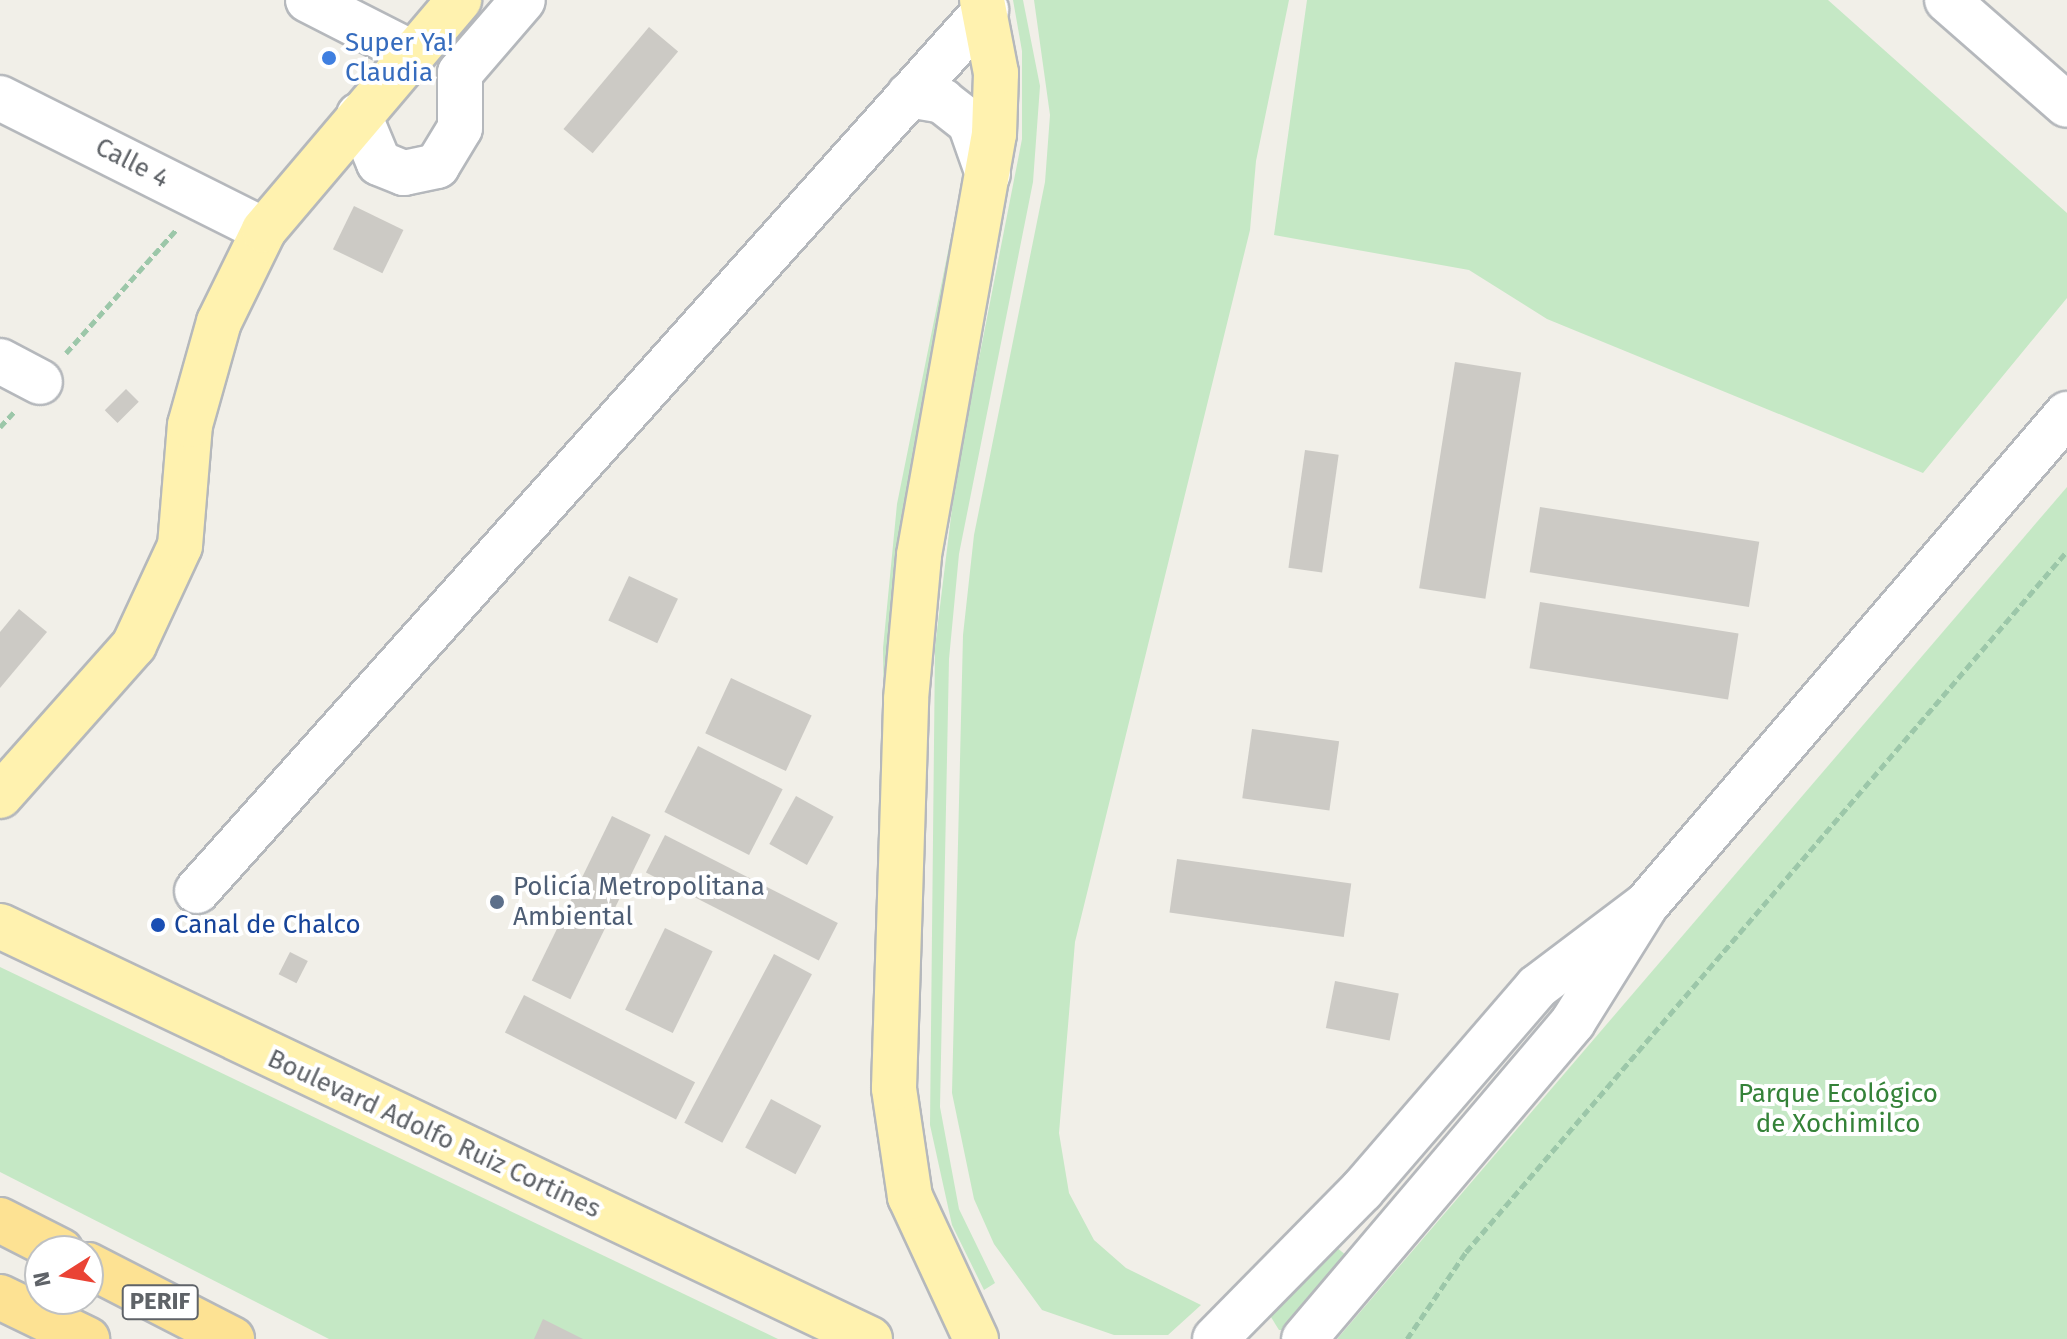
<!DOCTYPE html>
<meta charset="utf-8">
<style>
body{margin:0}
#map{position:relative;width:2067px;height:1339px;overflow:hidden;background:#f1efe8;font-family:"Fira Sans",sans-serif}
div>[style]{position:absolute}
.green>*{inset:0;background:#c5e8c5}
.building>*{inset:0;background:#cccac5;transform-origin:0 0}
.path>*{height:5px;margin-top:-2.5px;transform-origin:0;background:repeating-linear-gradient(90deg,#9cc7a9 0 8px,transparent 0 12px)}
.roads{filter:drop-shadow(2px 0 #b5b8bc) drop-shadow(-2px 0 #b5b8bc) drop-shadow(0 2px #b5b8bc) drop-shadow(0 -2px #b5b8bc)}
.minor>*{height:44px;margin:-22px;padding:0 22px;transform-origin:22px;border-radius:22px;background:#fff}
.major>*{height:44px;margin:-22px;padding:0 22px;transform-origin:22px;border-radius:22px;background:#fff2af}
.highway>*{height:44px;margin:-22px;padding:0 22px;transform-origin:22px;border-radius:22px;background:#fde293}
.dots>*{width:22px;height:22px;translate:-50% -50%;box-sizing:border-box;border:4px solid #fff;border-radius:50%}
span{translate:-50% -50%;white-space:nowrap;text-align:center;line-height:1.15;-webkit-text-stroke:8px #fff;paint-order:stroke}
.shield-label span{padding:2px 6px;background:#fff;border:2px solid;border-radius:6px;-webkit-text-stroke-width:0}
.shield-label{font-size:24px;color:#5f6368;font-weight:700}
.shop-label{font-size:26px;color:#366cbe}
.left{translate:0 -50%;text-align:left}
.street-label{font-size:26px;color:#5f6368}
.service-label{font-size:26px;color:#4e5e75}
.transit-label{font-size:26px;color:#164399}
.park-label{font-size:26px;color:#348238}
.north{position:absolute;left:24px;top:1235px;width:80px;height:80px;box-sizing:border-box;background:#fff;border:2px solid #bfc1c3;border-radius:50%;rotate:259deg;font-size:22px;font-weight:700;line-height:32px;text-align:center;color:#5f6368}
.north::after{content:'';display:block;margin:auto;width:28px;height:36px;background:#ea4335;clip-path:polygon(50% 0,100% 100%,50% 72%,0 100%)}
</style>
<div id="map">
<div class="green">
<i style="clip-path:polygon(1013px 0,1023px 0,1040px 86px,1033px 182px,959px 554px,949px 659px,940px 1107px,959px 1209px,995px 1283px,984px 1290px,952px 1225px,930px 1125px,935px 647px,956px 476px,1022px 139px,1022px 51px)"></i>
<i style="clip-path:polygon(1034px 0,1289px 0,1256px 161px,1250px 230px,1075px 942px,1059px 1133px,1069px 1193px,1094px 1240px,1126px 1268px,1201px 1305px,1168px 1335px,1114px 1335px,1042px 1310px,994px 1244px,974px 1199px,952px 1093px,963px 635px,974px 535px,1045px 182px,1050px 115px)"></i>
<i style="clip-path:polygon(1307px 0,1828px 0,2067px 213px,2067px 298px,1923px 473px,1547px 319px,1469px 270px,1274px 235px)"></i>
<i style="clip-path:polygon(969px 108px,985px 121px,884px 731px,883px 648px,897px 504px,962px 182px)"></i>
<i style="clip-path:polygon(2067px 487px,2067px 1339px,1337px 1339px)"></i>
<i style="clip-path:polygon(0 967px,778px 1339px,329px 1339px,0 1172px)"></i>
<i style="clip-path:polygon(1336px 1247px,1347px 1256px,1287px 1330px,1279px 1330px,1269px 1314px)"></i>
</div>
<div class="building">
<i style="left:649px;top:27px;width:38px;height:133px;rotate:40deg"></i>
<i style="left:354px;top:206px;width:55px;height:48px;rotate:26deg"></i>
<i style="left:1455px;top:362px;width:67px;height:229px;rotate:9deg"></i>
<i style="left:126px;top:389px;width:18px;height:30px;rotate:45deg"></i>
<i style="left:1305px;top:450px;width:34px;height:119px;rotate:8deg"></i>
<i style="left:1540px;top:507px;width:222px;height:66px;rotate:9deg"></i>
<i style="left:629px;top:576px;width:54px;height:49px;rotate:25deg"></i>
<i style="left:1540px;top:602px;width:201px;height:67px;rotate:9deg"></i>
<i style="clip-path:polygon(19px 609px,47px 632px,0 688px,0 632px)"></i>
<i style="left:731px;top:678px;width:89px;height:61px;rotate:25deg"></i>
<i style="left:1252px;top:729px;width:88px;height:70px;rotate:8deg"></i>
<i style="left:698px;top:746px;width:95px;height:74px;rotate:27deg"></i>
<i style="left:796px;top:796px;width:43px;height:55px;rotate:29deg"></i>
<i style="left:612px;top:816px;width:43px;height:183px;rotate:26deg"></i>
<i style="left:665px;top:835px;width:194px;height:42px;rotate:27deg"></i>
<i style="left:1177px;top:859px;width:176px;height:54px;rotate:8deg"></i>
<i style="left:665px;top:928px;width:53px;height:91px;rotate:26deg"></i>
<i style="left:290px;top:952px;width:20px;height:25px;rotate:27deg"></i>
<i style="left:774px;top:954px;width:43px;height:191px;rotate:28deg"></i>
<i style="left:1335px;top:981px;width:65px;height:48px;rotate:11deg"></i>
<i style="left:524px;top:995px;width:192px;height:42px;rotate:27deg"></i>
<i style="left:771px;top:1099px;width:57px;height:55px;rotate:28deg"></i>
<i style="clip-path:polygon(543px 1319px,583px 1339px,534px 1339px)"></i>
</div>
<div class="path">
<i style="left:66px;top:353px;width:165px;rotate:-48.2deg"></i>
<i style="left:0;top:427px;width:21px;rotate:-47deg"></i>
<i style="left:1407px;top:1339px;width:105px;rotate:-55.9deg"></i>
<i style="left:1466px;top:1252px;width:923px;rotate:-49.39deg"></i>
</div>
<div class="roads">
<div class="minor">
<i style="left:308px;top:0;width:117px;rotate:27deg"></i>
<i style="left:1947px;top:0;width:159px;rotate:41.2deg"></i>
<i style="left:909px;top:95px;width:34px;rotate:10deg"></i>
<i style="left:942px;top:101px;width:36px;rotate:38deg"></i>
<i style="left:970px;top:123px;width:54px;rotate:70.6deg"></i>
<i style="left:0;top:98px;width:295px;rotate:26.6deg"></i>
<i style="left:359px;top:115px;width:52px;rotate:67.4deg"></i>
<i style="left:379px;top:163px;width:27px;rotate:22deg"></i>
<i style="left:404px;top:173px;width:34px;rotate:-12deg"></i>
<i style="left:437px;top:166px;width:44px;rotate:-58.8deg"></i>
<i style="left:460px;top:128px;width:55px;rotate:-90deg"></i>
<i style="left:460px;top:73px;width:96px;rotate:-49.2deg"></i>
<i style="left:0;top:361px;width:45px;rotate:27.7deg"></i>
<i style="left:197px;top:891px;width:1183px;rotate:-48.15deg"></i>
<i style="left:1646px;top:905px;width:647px;rotate:-49.39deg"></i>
<i style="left:1215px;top:1339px;width:209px;rotate:-45.4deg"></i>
<i style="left:1362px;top:1190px;width:268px;rotate:-49.2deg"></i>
<i style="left:1537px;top:987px;width:136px;rotate:-37deg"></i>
<i style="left:1646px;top:905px;width:138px;rotate:122deg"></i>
<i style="left:1573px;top:1022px;width:416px;rotate:130.3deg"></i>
</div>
<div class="major">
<i style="left:0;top:796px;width:202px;rotate:-48.4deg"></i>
<i style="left:134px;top:645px;width:109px;rotate:-65.1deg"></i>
<i style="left:180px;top:546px;width:121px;rotate:-85.3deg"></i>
<i style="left:190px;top:425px;width:107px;rotate:-74.3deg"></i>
<i style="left:219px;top:322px;width:102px;rotate:-63.9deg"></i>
<i style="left:264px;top:230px;width:302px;rotate:-49.7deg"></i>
<i style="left:0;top:926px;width:963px;rotate:25.39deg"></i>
<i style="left:976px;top:1339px;width:157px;rotate:-114.9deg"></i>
<i style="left:910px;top:1197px;width:110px;rotate:-98.4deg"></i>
<i style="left:894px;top:1088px;width:389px;rotate:-88.2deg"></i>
<i style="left:906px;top:699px;width:145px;rotate:-84.8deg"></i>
<i style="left:919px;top:555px;width:428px;rotate:-79.9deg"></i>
<i style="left:994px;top:134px;width:61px;rotate:-88.1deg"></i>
<i style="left:996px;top:73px;width:74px;rotate:-100.9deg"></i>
</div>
<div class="highway">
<i style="left:0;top:1220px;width:68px;rotate:26.9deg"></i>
<i style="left:88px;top:1265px;width:162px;rotate:27.2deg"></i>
<i style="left:0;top:1297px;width:97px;rotate:25.8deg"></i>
</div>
</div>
<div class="dots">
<i style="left:329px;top:58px;background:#3f7fe0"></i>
<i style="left:497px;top:902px;background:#5c6f8a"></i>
<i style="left:158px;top:925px;background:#1a4fb4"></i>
</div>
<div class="shield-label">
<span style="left:160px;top:1302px">PERIF</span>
</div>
<div class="shop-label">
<span class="left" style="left:345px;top:58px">Super Ya!<br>Claudia</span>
</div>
<div class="street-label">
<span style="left:132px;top:163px;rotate:27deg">Calle 4</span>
<span style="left:434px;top:1134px;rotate:25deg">Boulevard Adolfo Ruiz Cortines</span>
</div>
<div class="service-label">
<span class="left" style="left:513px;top:902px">Policía Metropolitana<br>Ambiental</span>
</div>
<div class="transit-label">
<span class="left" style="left:174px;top:925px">Canal de Chalco</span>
</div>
<div class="park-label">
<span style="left:1838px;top:1109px">Parque Ecológico<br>de Xochimilco</span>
</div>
<div class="north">N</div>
</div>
